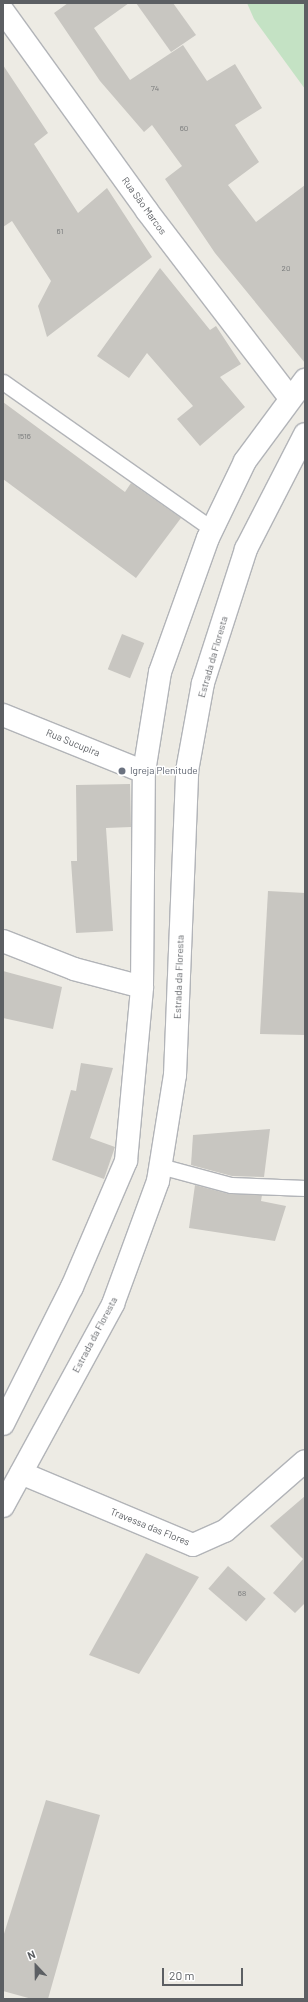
<!DOCTYPE html>
<meta charset="utf-8">
<style>
body{margin:0}
#map{position:relative;width:308px;height:2002px;overflow:hidden;background:#edebe4;font-family:Barlow,sans-serif}
div>[style]{position:absolute}
.green>*{inset:0;background:#c4e2c4}
.building>*{inset:0;background:#c8c6c1;transform-origin:0 0}
.roads{filter:drop-shadow(1px 0 #b2b4b8) drop-shadow(-1px 0 #b2b4b8) drop-shadow(0 1px #b2b4b8) drop-shadow(0 -1px #b2b4b8)}
.service>*{height:15px;margin:-7.5px;padding:0 7.5px;transform-origin:7.5px;border-radius:7.5px;background:#fff}
.minor>*{height:22px;margin:-11px;padding:0 11px;transform-origin:11px;border-radius:11px;background:#fff}
.secondary>*{height:22px;margin:-11px;padding:0 11px;transform-origin:11px;border-radius:11px;background:#fff}
.dots>*{width:11px;height:11px;translate:-50% -50%;box-sizing:border-box;border:2px solid #fff;border-radius:50%}
span{translate:-50% -50%;white-space:nowrap;text-align:center;line-height:1.15;-webkit-text-stroke:3px #fff;paint-order:stroke}
.number-label{font-size:8px;color:#77797a}
.number-label span{-webkit-text-stroke-width:0}
.street-label{font-size:10px;color:#5c5f63}
.worship-label{font-size:10px;color:#5b616d}
.left{translate:0 -50%;text-align:left}
.frame{position:absolute;inset:0;border:4px solid #5c5f63;pointer-events:none}
.north{position:absolute;left:16px;top:1946px;width:40px;height:40px;-webkit-text-stroke:3px #fff;paint-order:stroke;rotate:338deg;font-size:11px;font-weight:700;line-height:16px;text-align:center;color:#5c5f63}
.north::after{content:'';display:block;margin:auto;width:14px;height:18px;background:#5c5f63;clip-path:polygon(50% 0,100% 100%,50% 72%,0 100%)}
.scale{position:absolute;left:162px;top:1968px;width:81px;height:18px;box-sizing:border-box;border:2px solid #5c5f63;border-top:0;padding-left:5px;font-size:12px;line-height:14px;white-space:nowrap;color:#5c5f63;-webkit-text-stroke:3px #fff;paint-order:stroke}
</style>
<div id="map">
<div class="green">
<i style="clip-path:polygon(247px 3px,305px 3px,305px 89px,254px 19px)"></i>
</div>
<div class="building">
<i style="clip-path:polygon(68px 3px,129px 3px,94px 28px,130px 80px,183px 45px,207px 81px,235px 64px,262px 108px,235px 125px,259px 162px,228px 185px,256px 222px,305px 185px,305px 363px,215px 253px,165px 179px,182px 166px,152px 125px,144px 132px,100px 81px,54px 13px)"></i>
<i style="clip-path:polygon(136px 3px,173px 3px,196px 35px,171px 52px)"></i>
<i style="clip-path:polygon(3px 65px,48px 133px,34px 144px,78px 213px,107px 188px,152px 257px,47px 337px,38px 306px,51px 281px,12px 221px,3px 227px)"></i>
<i style="clip-path:polygon(160px 268px,210px 330px,216px 326px,241px 364px,220px 377px,245px 407px,200px 446px,177px 419px,193px 406px,147px 353px,129px 378px,97px 356px)"></i>
<i style="clip-path:polygon(3px 402px,125px 492px,131px 483px,181px 518px,136px 578px,3px 479px)"></i>
<i style="left:122px;top:634px;width:24px;height:38px;rotate:22deg"></i>
<i style="clip-path:polygon(130px 784px,131px 827px,106px 828px,113px 931px,76px 933px,71px 861px,77px 861px,76px 785px)"></i>
<i style="clip-path:polygon(268px 891px,305px 893px,305px 1035px,260px 1034px)"></i>
<i style="clip-path:polygon(3px 971px,62px 987px,53px 1029px,3px 1018px)"></i>
<i style="clip-path:polygon(81px 1063px,113px 1068px,90px 1138px,115px 1147px,104px 1179px,52px 1160px,71px 1090px,76px 1091px)"></i>
<i style="clip-path:polygon(270px 1129px,264px 1177px,232px 1176px,191px 1165px,193px 1135px)"></i>
<i style="clip-path:polygon(195px 1185px,229px 1194px,262px 1195px,261px 1201px,286px 1206px,275px 1241px,189px 1228px)"></i>
<i style="clip-path:polygon(305px 1496px,305px 1603px,295px 1613px,273px 1593px,303px 1559px,270px 1526px)"></i>
<i style="clip-path:polygon(146px 1553px,199px 1577px,139px 1674px,89px 1655px)"></i>
<i style="left:228px;top:1566px;width:50px;height:30px;rotate:41deg"></i>
<i style="clip-path:polygon(46px 1800px,100px 1815px,48px 1999px,32px 1999px,3px 1991px,3px 1937px)"></i>
</div>
<div class="roads">
<div class="service">
<i style="left:3px;top:382px;width:256px;rotate:35.1deg"></i>
<i style="left:160px;top:1166px;width:73px;rotate:15deg"></i>
<i style="left:231px;top:1185px;width:74px;rotate:2.3deg"></i>
</div>
<div class="minor">
<i style="left:3px;top:11px;width:246px;rotate:54.2deg"></i>
<i style="left:147px;top:211px;width:234px;rotate:52.6deg"></i>
<i style="left:3px;top:715px;width:152px;rotate:22deg"></i>
<i style="left:3px;top:941px;width:76px;rotate:21.5deg"></i>
<i style="left:74px;top:969px;width:70px;rotate:14.8deg"></i>
<i style="left:21px;top:1473px;width:186px;rotate:22.7deg"></i>
<i style="left:193px;top:1545px;width:35px;rotate:-24deg"></i>
<i style="left:225px;top:1531px;width:106px;rotate:-41.2deg"></i>
</div>
<div class="secondary">
<i style="left:3px;top:1424px;width:153px;rotate:-63.3deg"></i>
<i style="left:72px;top:1287px;width:137px;rotate:-66.8deg"></i>
<i style="left:126px;top:1161px;width:175px;rotate:-84.7deg"></i>
<i style="left:142px;top:987px;width:215px;rotate:-89.5deg"></i>
<i style="left:144px;top:772px;width:101px;rotate:-80.9deg"></i>
<i style="left:160px;top:672px;width:142px;rotate:-70.3deg"></i>
<i style="left:208px;top:538px;width:85px;rotate:-64.3deg"></i>
<i style="left:245px;top:461px;width:101px;rotate:-53.5deg"></i>
<i style="left:3px;top:1506px;width:230px;rotate:-61.4deg"></i>
<i style="left:113px;top:1304px;width:131px;rotate:-69.9deg"></i>
<i style="left:158px;top:1181px;width:107px;rotate:-80.9deg"></i>
<i style="left:175px;top:1075px;width:304px;rotate:-87.7deg"></i>
<i style="left:187px;top:771px;width:89px;rotate:-79.7deg"></i>
<i style="left:203px;top:683px;width:141px;rotate:-72.2deg"></i>
<i style="left:246px;top:549px;width:129px;rotate:-62.8deg"></i>
</div>
</div>
<div class="dots">
<i style="left:122px;top:771px;background:#6b7280"></i>
</div>
<div class="number-label">
<span style="left:155px;top:89px">74</span>
<span style="left:184px;top:129px">60</span>
<span style="left:60px;top:232px">61</span>
<span style="left:286px;top:269px">20</span>
<span style="left:24px;top:437px">1516</span>
<span style="left:242px;top:1594px">68</span>
</div>
<div class="street-label">
<span style="left:144px;top:206px;rotate:54deg">Rua São Marcos</span>
<span style="left:213px;top:657px;rotate:-74deg">Estrada da Floresta</span>
<span style="left:73px;top:743px;rotate:22deg">Rua Sucupira</span>
<span style="left:179px;top:977px;rotate:-88deg">Estrada da Floresta</span>
<span style="left:95px;top:1335px;rotate:-62deg">Estrada da Floresta</span>
<span style="left:150px;top:1527px;rotate:22deg">Travessa das Flores</span>
</div>
<div class="worship-label">
<span class="left" style="left:130px;top:771px">Igreja Plenitude</span>
</div>
<div class="frame"></div>
<div class="north">N</div>
<div class="scale">20 m</div>
</div>
